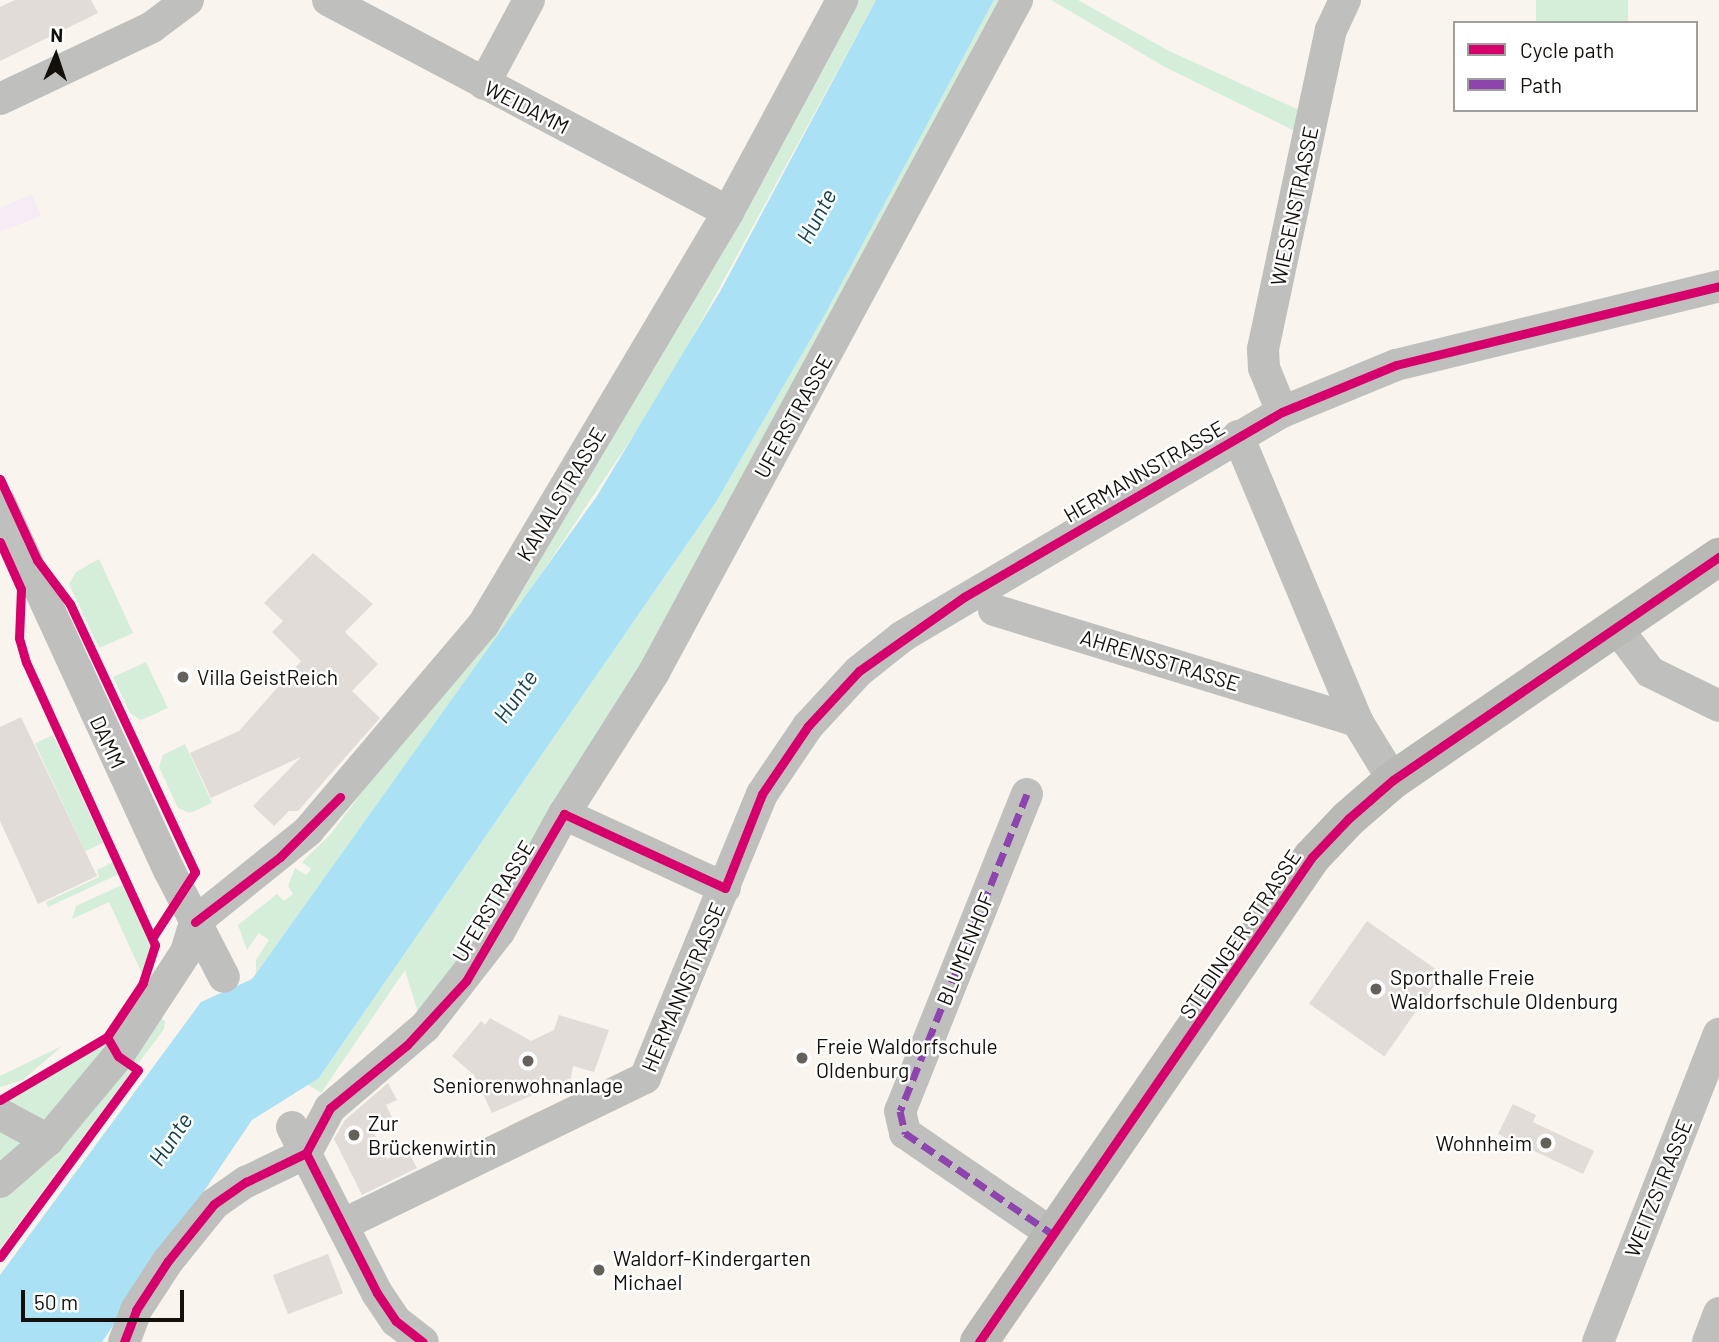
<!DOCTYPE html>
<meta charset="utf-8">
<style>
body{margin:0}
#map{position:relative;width:1719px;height:1342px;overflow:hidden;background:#f9f4ee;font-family:Barlow,sans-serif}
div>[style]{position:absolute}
.commercial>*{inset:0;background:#f6ecf5}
.green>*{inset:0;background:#d4eeda;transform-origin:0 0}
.water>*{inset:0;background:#abe1f4}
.building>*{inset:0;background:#e1dcd7;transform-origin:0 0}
.minor>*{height:32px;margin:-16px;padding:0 16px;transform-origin:16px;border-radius:16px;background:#bfc0be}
.major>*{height:38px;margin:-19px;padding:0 19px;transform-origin:19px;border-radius:19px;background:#b8b8b5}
.quiet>*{height:7px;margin-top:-3.5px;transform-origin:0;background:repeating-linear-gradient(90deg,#8e44ad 0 14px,transparent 0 21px)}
.cycleway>*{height:9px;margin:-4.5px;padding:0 4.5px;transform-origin:4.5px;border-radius:4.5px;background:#d6006c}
.dots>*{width:19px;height:19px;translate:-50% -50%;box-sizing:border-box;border:4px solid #fff;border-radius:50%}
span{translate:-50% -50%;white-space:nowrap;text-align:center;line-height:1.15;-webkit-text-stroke:5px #fff;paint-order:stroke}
.street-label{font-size:21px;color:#13100b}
.poi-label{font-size:21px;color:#13100b}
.left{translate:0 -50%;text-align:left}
.right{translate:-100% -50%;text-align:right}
.water-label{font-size:23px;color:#124151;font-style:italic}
.legend{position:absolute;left:1453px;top:21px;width:245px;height:91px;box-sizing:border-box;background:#fff;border:2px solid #a19f9d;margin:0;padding:9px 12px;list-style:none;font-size:21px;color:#13100b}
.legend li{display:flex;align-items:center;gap:14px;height:35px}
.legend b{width:35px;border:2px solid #a19f9d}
.north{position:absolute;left:21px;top:21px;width:70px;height:70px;-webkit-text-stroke:5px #fff;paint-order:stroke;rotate:2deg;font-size:19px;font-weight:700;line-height:28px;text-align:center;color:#13100b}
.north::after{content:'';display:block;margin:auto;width:24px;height:32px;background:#13100b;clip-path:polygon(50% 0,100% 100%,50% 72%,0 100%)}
.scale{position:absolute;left:21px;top:1290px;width:163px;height:32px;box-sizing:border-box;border:4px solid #13100b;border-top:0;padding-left:9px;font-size:21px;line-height:24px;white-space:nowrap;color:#13100b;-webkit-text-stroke:5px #fff;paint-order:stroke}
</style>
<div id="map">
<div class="commercial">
<i style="clip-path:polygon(32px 194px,41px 216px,0 232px,0 208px)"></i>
</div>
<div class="green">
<i style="clip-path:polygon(854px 0,876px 0,666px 386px,528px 594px,256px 973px,256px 960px,269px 940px,259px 933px,247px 950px,238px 925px,277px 894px,284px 901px,293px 894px,288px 886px,295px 868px,306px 875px,311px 869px,302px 862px,330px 835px,463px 657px)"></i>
<i style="clip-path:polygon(994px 0,1009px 0,647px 667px,452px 988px,421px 1022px,405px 970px,321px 1093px,307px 1084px,310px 1078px,320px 1077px,716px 502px,823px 318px)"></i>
<i style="clip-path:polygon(1051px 0,1078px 0,1169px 51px,1299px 110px,1295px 131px,1165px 67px)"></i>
<i style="left:1536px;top:0;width:92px;height:23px"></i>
<i style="clip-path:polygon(99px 559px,133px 633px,99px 648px,69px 584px,76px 572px)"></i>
<i style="clip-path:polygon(146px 662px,168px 708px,141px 720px,130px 713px,113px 677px)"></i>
<i style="left:53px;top:735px;width:119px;height:20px;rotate:65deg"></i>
<i style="clip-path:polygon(185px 744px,212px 803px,190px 813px,178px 808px,159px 767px,163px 755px)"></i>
<i style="clip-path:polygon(113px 862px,119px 874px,48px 907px,46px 902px,99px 877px,97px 870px)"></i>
<i style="clip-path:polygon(124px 884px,153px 945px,144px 978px,109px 902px,72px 919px,76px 906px)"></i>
<i style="clip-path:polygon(157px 1016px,165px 1021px,164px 1029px,0 1249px,0 1195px,90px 1115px)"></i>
<i style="clip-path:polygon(106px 1040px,110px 1048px,60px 1108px,0 1163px,0 1105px)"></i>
<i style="clip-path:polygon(62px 1046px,23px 1080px,0 1087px,0 1076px)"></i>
</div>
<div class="water">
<i style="clip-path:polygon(876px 0,994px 0,823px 318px,716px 502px,319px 1078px,252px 1120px,102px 1342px,0 1342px,0 1275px,201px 1002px,252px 979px,597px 496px,721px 290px)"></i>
</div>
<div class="building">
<i style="clip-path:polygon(15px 0,91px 0,98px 13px,0 61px,0 7px)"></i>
<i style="clip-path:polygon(313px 553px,373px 604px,345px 632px,378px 664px,352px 691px,380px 718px,298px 811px,289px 811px,274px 826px,253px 806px,301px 757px,211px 798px,190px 753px,239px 731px,301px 661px,272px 632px,283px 621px,264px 603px)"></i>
<i style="clip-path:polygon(21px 717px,97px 876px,38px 904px,0 821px,0 727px)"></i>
<i style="left:1367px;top:921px;width:92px;height:101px;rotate:35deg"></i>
<i style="clip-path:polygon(559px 1015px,609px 1030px,594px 1072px,573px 1066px,571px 1078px,492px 1113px,474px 1075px,452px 1056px,481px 1021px,485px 1025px,490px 1018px,531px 1041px,554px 1030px)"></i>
<i style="clip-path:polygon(388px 1083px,397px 1100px,386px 1105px,392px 1117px,371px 1127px,387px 1159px,407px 1149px,417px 1168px,362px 1195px,334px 1139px,345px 1120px)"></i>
<i style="clip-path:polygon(1513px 1104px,1536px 1115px,1533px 1122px,1594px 1151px,1583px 1174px,1498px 1134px)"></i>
<i style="left:328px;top:1254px;width:42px;height:59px;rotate:69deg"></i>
</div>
<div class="minor">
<i style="left:328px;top:0;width:453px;rotate:27.9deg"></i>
<i style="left:484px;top:84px;width:95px;rotate:-61.8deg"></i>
<i style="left:0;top:99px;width:168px;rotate:-25.3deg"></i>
<i style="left:152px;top:27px;width:45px;rotate:-36.9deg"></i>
<i style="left:1282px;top:412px;width:48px;rotate:-112.2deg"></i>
<i style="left:1264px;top:368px;width:19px;rotate:-93deg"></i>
<i style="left:1263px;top:349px;width:326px;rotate:-78deg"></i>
<i style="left:1331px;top:30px;width:33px;rotate:-65deg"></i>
<i style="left:1238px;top:436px;width:309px;rotate:67.3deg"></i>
<i style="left:1357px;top:721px;width:69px;rotate:58.6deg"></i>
<i style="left:0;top:503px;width:404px;rotate:65.3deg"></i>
<i style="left:169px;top:870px;width:120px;rotate:62.8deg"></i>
<i style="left:994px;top:610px;width:380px;rotate:17deg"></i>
<i style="left:1616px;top:627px;width:56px;rotate:52.9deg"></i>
<i style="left:1650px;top:672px;width:77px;rotate:26.2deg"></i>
<i style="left:1027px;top:794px;width:341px;rotate:111.8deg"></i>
<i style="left:900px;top:1111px;width:23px;rotate:77deg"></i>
<i style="left:905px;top:1133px;width:181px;rotate:34.4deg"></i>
<i style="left:564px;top:814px;width:177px;rotate:24.7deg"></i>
<i style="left:195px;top:922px;width:145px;rotate:-38.8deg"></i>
<i style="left:308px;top:831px;width:270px;rotate:-49.7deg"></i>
<i style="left:483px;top:625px;width:480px;rotate:-59.3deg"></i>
<i style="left:728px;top:212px;width:241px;rotate:-61.7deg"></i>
<i style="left:0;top:1114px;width:55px;rotate:28.4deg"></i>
<i style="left:292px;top:1127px;width:186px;rotate:62.9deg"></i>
<i style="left:377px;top:1293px;width:34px;rotate:56deg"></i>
<i style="left:396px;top:1321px;width:34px;rotate:38deg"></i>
<i style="left:306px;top:1153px;width:51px;rotate:-61.9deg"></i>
<i style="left:330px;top:1108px;width:125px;rotate:-40.5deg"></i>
<i style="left:425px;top:1027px;width:120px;rotate:-52.1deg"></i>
<i style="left:499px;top:932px;width:135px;rotate:-61.2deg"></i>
<i style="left:564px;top:814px;width:168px;rotate:-57.6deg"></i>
<i style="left:654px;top:672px;width:764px;rotate:-61.62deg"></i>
<i style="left:0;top:1182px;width:64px;rotate:-41.2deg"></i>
<i style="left:48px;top:1140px;width:109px;rotate:-50.2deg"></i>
<i style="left:118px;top:1056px;width:124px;rotate:-56.8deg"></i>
<i style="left:186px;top:952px;width:31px;rotate:-73deg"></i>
<i style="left:342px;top:1225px;width:337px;rotate:-25.9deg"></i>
<i style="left:645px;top:1078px;width:307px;rotate:-67.6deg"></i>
<i style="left:762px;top:794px;width:82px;rotate:-55.9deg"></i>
<i style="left:808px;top:726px;width:75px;rotate:-47.2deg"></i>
<i style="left:859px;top:671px;width:56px;rotate:-38.5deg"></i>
<i style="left:903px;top:636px;width:440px;rotate:-30.6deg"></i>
<i style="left:1282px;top:412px;width:123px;rotate:-22.4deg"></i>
<i style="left:1396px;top:365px;width:333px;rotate:-13.7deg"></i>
<i style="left:124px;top:1342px;width:34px;rotate:-69deg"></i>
<i style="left:136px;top:1310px;width:59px;rotate:-56.9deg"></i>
<i style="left:168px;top:1261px;width:73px;rotate:-51.1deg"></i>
<i style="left:214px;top:1204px;width:39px;rotate:-35deg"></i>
<i style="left:246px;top:1182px;width:67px;rotate:-25.8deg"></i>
<i style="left:1598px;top:1342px;width:331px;rotate:-68.6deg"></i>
<i style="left:1708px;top:1342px;width:31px;rotate:-69deg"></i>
</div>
<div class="major">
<i style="left:979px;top:1342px;width:588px;rotate:-55.53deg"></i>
<i style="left:1312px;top:857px;width:52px;rotate:-46.5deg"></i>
<i style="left:1348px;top:819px;width:60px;rotate:-40.9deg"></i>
<i style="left:1393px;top:780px;width:395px;rotate:-34.4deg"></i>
</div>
<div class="quiet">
<i style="left:1027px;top:794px;width:341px;rotate:111.8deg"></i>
<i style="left:900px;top:1111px;width:23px;rotate:77deg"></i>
<i style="left:905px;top:1133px;width:181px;rotate:34.4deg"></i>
</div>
<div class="cycleway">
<i style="left:0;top:479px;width:89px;rotate:65.4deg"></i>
<i style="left:37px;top:560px;width:55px;rotate:53.1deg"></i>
<i style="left:70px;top:604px;width:296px;rotate:65deg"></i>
<i style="left:195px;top:872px;width:77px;rotate:122.9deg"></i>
<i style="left:0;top:542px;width:51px;rotate:65.9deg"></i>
<i style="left:21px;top:589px;width:49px;rotate:92.3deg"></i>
<i style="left:19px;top:638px;width:25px;rotate:74deg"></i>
<i style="left:26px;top:662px;width:311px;rotate:65.5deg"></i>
<i style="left:155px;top:945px;width:40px;rotate:108deg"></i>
<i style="left:143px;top:983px;width:65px;rotate:123.7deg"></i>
<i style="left:107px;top:1037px;width:124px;rotate:149.5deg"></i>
<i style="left:195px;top:922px;width:107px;rotate:-37.4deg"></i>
<i style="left:280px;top:857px;width:85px;rotate:-45deg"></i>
<i style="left:306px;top:1153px;width:51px;rotate:-61.9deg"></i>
<i style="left:330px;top:1108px;width:99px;rotate:-39.3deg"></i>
<i style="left:407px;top:1045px;width:87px;rotate:-47.3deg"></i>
<i style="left:466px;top:981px;width:194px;rotate:-59.6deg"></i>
<i style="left:564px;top:814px;width:177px;rotate:24.7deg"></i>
<i style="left:725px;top:888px;width:101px;rotate:-68.5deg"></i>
<i style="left:762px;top:794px;width:82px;rotate:-55.9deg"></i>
<i style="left:808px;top:726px;width:75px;rotate:-47.2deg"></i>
<i style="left:859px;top:671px;width:128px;rotate:-35.2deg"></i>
<i style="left:964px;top:597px;width:368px;rotate:-30.2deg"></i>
<i style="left:1282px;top:412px;width:123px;rotate:-22.4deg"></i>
<i style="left:1396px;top:365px;width:333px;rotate:-13.7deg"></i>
<i style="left:306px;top:1153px;width:157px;rotate:63.1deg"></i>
<i style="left:377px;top:1293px;width:34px;rotate:56deg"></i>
<i style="left:396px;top:1321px;width:34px;rotate:38deg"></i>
<i style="left:0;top:1257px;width:232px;rotate:-53.6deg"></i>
<i style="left:138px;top:1070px;width:24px;rotate:-145deg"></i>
<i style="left:118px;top:1056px;width:22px;rotate:-120deg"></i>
<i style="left:124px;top:1342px;width:34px;rotate:-69deg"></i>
<i style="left:136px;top:1310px;width:59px;rotate:-56.9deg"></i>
<i style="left:168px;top:1261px;width:73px;rotate:-51.1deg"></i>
<i style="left:214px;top:1204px;width:39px;rotate:-35deg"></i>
<i style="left:246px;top:1182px;width:67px;rotate:-25.8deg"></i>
<i style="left:979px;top:1342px;width:588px;rotate:-55.53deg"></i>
<i style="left:1312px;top:857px;width:52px;rotate:-46.5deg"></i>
<i style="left:1348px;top:819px;width:60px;rotate:-40.9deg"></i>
<i style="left:1393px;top:780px;width:395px;rotate:-34.4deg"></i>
</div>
<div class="dots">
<i style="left:183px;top:677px;background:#64605a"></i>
<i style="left:1376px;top:989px;background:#64605a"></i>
<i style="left:802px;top:1058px;background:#64605a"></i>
<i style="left:528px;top:1061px;background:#64605a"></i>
<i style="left:354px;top:1135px;background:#64605a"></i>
<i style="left:1546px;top:1143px;background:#64605a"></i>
<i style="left:599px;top:1270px;background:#64605a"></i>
</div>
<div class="street-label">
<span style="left:527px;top:107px;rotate:27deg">WEIDAMM</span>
<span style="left:1294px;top:206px;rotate:-78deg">WIESENSTRASSE</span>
<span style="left:793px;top:416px;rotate:-61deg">UFERSTRASSE</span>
<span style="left:1144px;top:471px;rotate:-30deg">HERMANNSTRASSE</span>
<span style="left:561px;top:494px;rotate:-59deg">KANALSTRASSE</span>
<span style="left:1160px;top:660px;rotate:17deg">AHRENSSTRASSE</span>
<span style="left:108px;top:742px;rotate:65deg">DAMM</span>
<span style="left:493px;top:901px;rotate:-59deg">UFERSTRASSE</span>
<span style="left:1240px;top:934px;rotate:-56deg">STEDINGER STRASSE</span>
<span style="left:965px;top:949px;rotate:-68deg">BLUMENHOF</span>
<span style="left:683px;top:987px;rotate:-67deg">HERMANNSTRASSE</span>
<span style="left:1658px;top:1188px;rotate:-68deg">WEITZSTRASSE</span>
</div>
<div class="poi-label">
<span class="left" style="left:197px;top:677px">Villa GeistReich</span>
<span class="left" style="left:1390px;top:989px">Sporthalle Freie<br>Waldorfschule Oldenburg</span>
<span class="left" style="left:816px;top:1058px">Freie Waldorfschule<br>Oldenburg</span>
<span style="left:528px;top:1085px">Seniorenwohnanlage</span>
<span class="left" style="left:368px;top:1135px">Zur<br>Brückenwirtin</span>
<span class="right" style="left:1532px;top:1143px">Wohnheim</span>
<span class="left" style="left:613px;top:1270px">Waldorf-Kindergarten<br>Michael</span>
</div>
<div class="water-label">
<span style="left:816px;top:216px;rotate:-62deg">Hunte</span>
<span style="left:515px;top:696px;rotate:-55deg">Hunte</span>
<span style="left:170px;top:1139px;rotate:-56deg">Hunte</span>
</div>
<ul class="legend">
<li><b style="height:9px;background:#d6006c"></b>Cycle path</li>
<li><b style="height:9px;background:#8e44ad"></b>Path</li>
</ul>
<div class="north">N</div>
<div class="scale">50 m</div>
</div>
